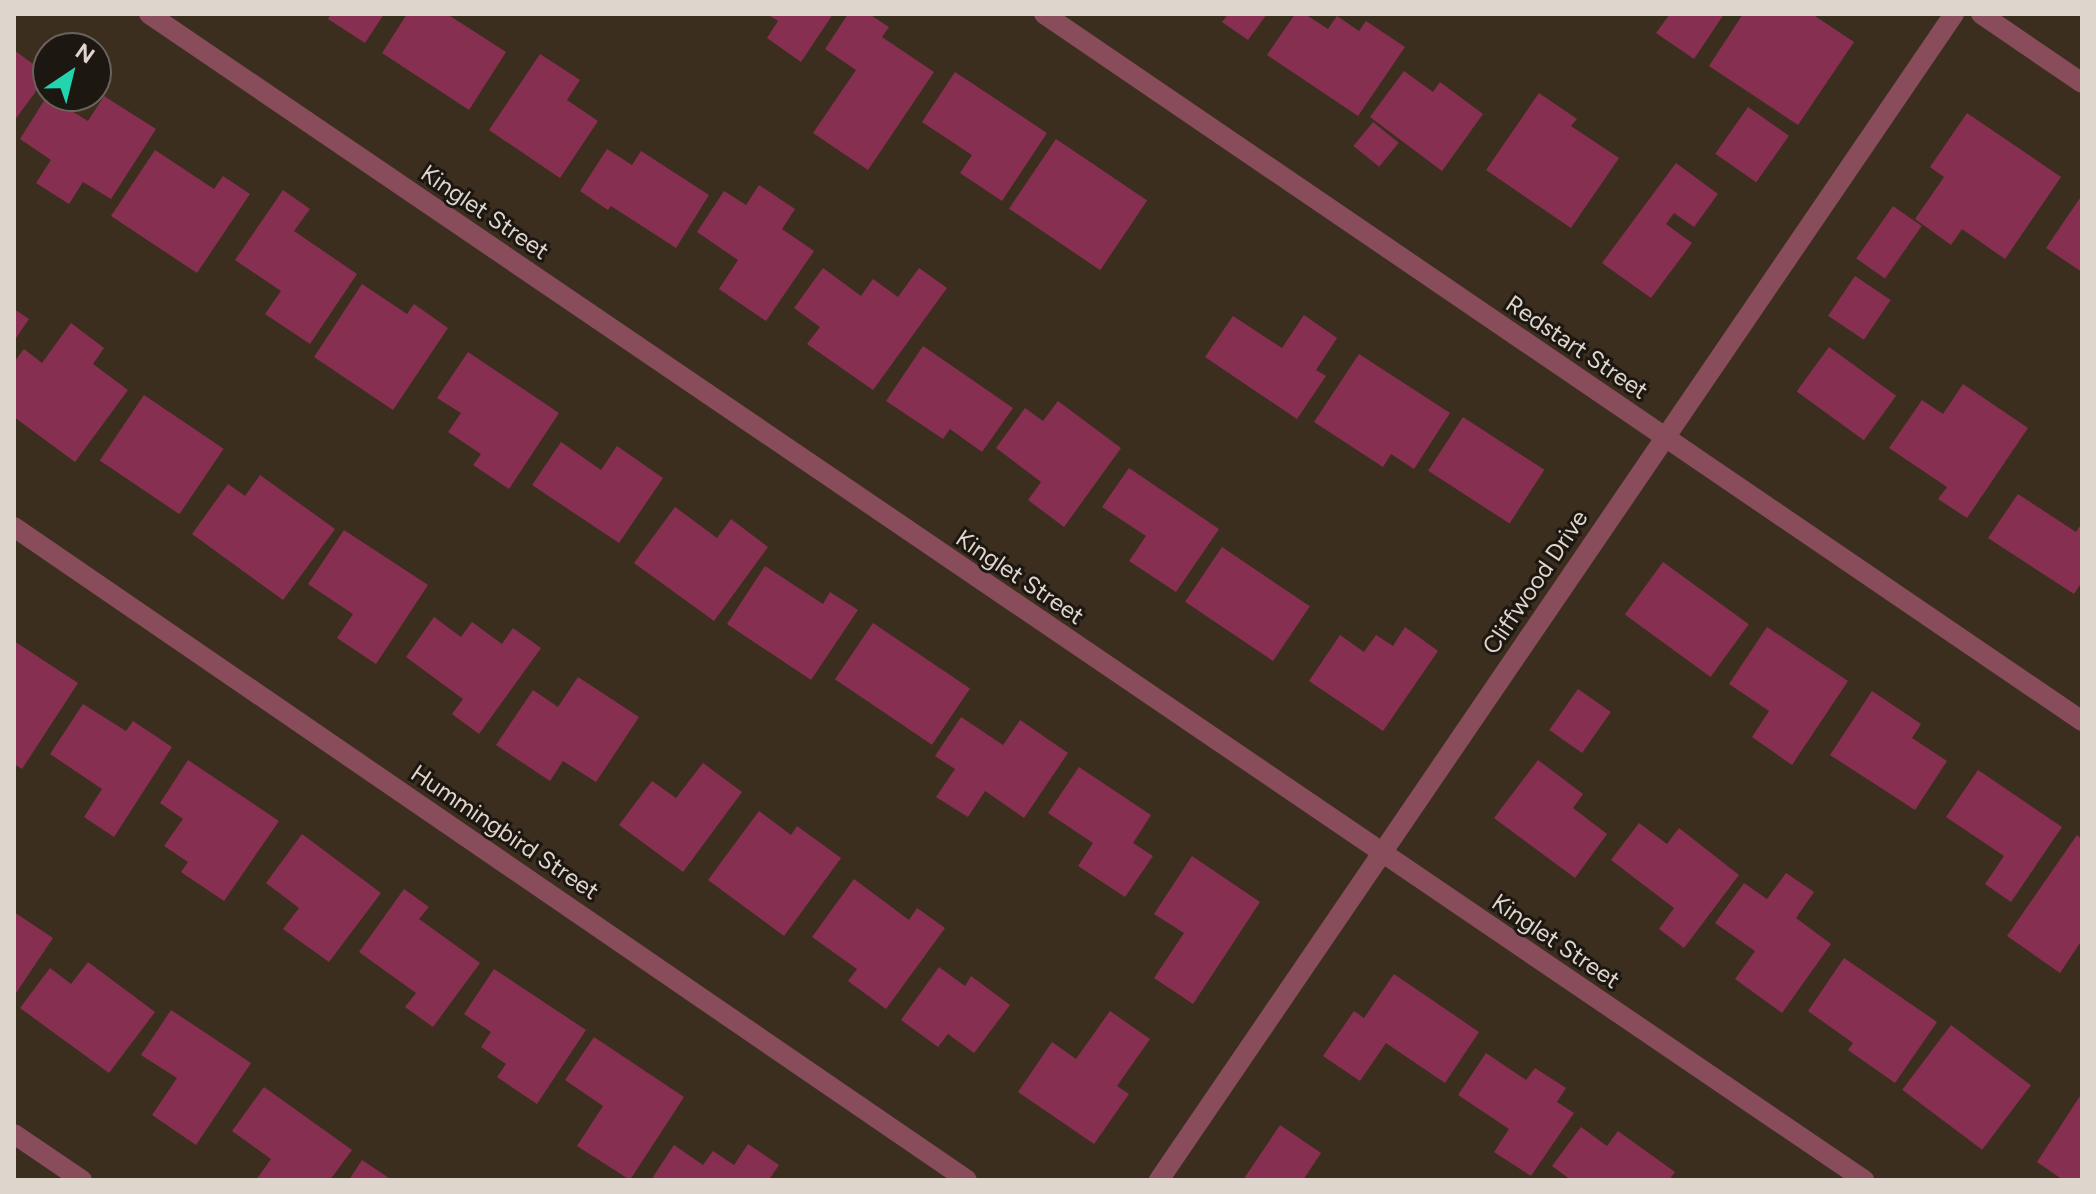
<!DOCTYPE html>
<style>
body{margin:0}
#map{position:relative;width:2096px;height:1194px;overflow:hidden;background:#3b2e1f;font-family:Figtree,sans-serif}
div>[style]{position:absolute}
.building>*{inset:0;background:#872f51;transform-origin:0 0}
.minor>*{height:20px;margin:-10px;padding:0 10px;transform-origin:10px;border-radius:10px;background:#894c5a}
span{translate:-50% -50%;white-space:nowrap;text-align:center;line-height:1.15;-webkit-text-stroke:6px #1d1711;paint-order:stroke}
.street-label{font-size:24px;color:#ded5cc}
.frame{position:absolute;inset:0;border:16px solid #ded5cc;pointer-events:none}
.north{position:absolute;left:32px;top:32px;width:80px;height:80px;box-sizing:border-box;background:#1d1711;border:2px solid #6a635c;border-radius:50%;rotate:35deg;font-size:22px;font-weight:700;line-height:32px;text-align:center;color:#ded5cc}
.north::after{content:'';display:block;margin:auto;width:28px;height:36px;background:#21d5af;clip-path:polygon(50% 0,100% 100%,50% 72%,0 100%)}
</style>
<div id="map">
<div class="building">
<i style="clip-path:polygon(331px 14px,384px 14px,365px 43px,328px 19px)"></i>
<i style="clip-path:polygon(407px 14px,447px 14px,506px 52px,469px 110px,382px 53px)"></i>
<i style="clip-path:polygon(767px 14px,833px 14px,801px 62px,767px 38px,778px 21px)"></i>
<i style="clip-path:polygon(848px 14px,869px 14px,889px 27px,882px 37px,934px 72px,868px 170px,813px 133px,856px 70px,825px 49px)"></i>
<i style="clip-path:polygon(1228px 14px,1267px 14px,1248px 40px,1222px 22px)"></i>
<i style="clip-path:polygon(1295px 14px,1305px 14px,1328px 29px,1337px 16px,1359px 31px,1366px 21px,1405px 47px,1358px 116px,1267px 55px)"></i>
<i style="clip-path:polygon(1670px 14px,1724px 14px,1694px 59px,1656px 33px)"></i>
<i style="clip-path:polygon(1743px 14px,1812px 14px,1854px 42px,1798px 125px,1709px 66px)"></i>
<i style="clip-path:polygon(14px 50px,48px 75px,14px 121px)"></i>
<i style="clip-path:polygon(540px 54px,580px 80px,567px 100px,598px 121px,560px 178px,489px 130px)"></i>
<i style="clip-path:polygon(1404px 71px,1433px 92px,1440px 82px,1483px 114px,1442px 171px,1370px 117px)"></i>
<i style="clip-path:polygon(955px 72px,1047px 133px,1002px 201px,960px 173px,972px 155px,922px 122px)"></i>
<i style="clip-path:polygon(1539px 93px,1577px 119px,1571px 126px,1619px 158px,1571px 228px,1486px 170px)"></i>
<i style="clip-path:polygon(47px 96px,88px 121px,104px 96px,156px 129px,111px 199px,83px 182px,69px 204px,36px 183px,51px 160px,20px 139px)"></i>
<i style="left:1748px;top:107px;width:50px;height:57px;rotate:35deg"></i>
<i style="clip-path:polygon(1967px 113px,2061px 177px,2005px 259px,1962px 229px,1951px 245px,1915px 219px,1944px 177px,1930px 167px)"></i>
<i style="left:1373px;top:122px;width:33px;height:31px;rotate:39deg"></i>
<i style="left:1056px;top:139px;width:110px;height:84px;rotate:34deg"></i>
<i style="clip-path:polygon(607px 149px,632px 165px,641px 151px,709px 195px,676px 248px,611px 206px,608px 210px,580px 191px)"></i>
<i style="clip-path:polygon(155px 150px,214px 189px,223px 176px,250px 194px,197px 273px,111px 216px)"></i>
<i style="clip-path:polygon(1676px 163px,1718px 194px,1694px 227px,1674px 213px,1666px 224px,1692px 243px,1651px 298px,1602px 263px)"></i>
<i style="clip-path:polygon(759px 185px,795px 209px,782px 229px,814px 251px,766px 321px,719px 289px,738px 260px,697px 232px,724px 191px,746px 205px)"></i>
<i style="clip-path:polygon(283px 190px,310px 209px,294px 231px,357px 274px,310px 344px,265px 314px,281px 291px,235px 260px)"></i>
<i style="clip-path:polygon(2082px 195px,2082px 272px,2046px 248px)"></i>
<i style="left:1893px;top:206px;width:35px;height:64px;rotate:35deg"></i>
<i style="clip-path:polygon(823px 268px,861px 296px,873px 279px,898px 297px,919px 268px,947px 288px,873px 390px,807px 344px,820px 327px,794px 308px)"></i>
<i style="left:1855px;top:276px;width:43px;height:48px;rotate:34deg"></i>
<i style="clip-path:polygon(362px 284px,407px 314px,414px 304px,448px 328px,393px 410px,314px 357px)"></i>
<i style="clip-path:polygon(14px 309px,29px 319px,14px 341px)"></i>
<i style="clip-path:polygon(1304px 315px,1337px 338px,1316px 370px,1326px 376px,1297px 419px,1205px 357px,1233px 316px,1282px 348px)"></i>
<i style="clip-path:polygon(71px 323px,104px 348px,93px 364px,128px 390px,75px 462px,14px 417px,14px 362px,24px 349px,42px 363px)"></i>
<i style="clip-path:polygon(923px 346px,1013px 408px,982px 452px,950px 429px,943px 439px,886px 401px)"></i>
<i style="left:1829px;top:347px;width:83px;height:55px;rotate:36deg"></i>
<i style="clip-path:polygon(468px 352px,559px 413px,509px 489px,473px 465px,481px 454px,448px 432px,461px 413px,437px 398px)"></i>
<i style="clip-path:polygon(1359px 354px,1450px 413px,1414px 469px,1391px 454px,1383px 467px,1314px 422px)"></i>
<i style="clip-path:polygon(1963px 384px,2028px 428px,1967px 518px,1938px 499px,1947px 487px,1889px 448px,1922px 400px,1943px 414px)"></i>
<i style="left:144px;top:395px;width:96px;height:79px;rotate:34deg"></i>
<i style="clip-path:polygon(1058px 401px,1121px 448px,1064px 527px,1028px 500px,1041px 482px,996px 448px,1025px 408px,1043px 421px)"></i>
<i style="left:1463px;top:417px;width:97px;height:64px;rotate:33deg"></i>
<i style="clip-path:polygon(561px 442px,601px 470px,617px 446px,663px 478px,619px 543px,532px 485px)"></i>
<i style="clip-path:polygon(1129px 468px,1219px 529px,1176px 592px,1129px 561px,1146px 536px,1102px 507px)"></i>
<i style="clip-path:polygon(260px 475px,335px 529px,283px 600px,192px 534px,228px 484px,245px 496px)"></i>
<i style="clip-path:polygon(2018px 494px,2076px 532px,2082px 523px,2082px 582px,2074px 594px,1988px 538px)"></i>
<i style="clip-path:polygon(675px 507px,717px 538px,731px 519px,768px 547px,714px 621px,634px 563px)"></i>
<i style="clip-path:polygon(344px 530px,428px 585px,376px 664px,337px 638px,353px 614px,308px 584px)"></i>
<i style="left:1222px;top:547px;width:106px;height:66px;rotate:34deg"></i>
<i style="left:1663px;top:562px;width:106px;height:65px;rotate:36deg"></i>
<i style="clip-path:polygon(765px 566px,823px 604px,830px 592px,858px 610px,811px 680px,727px 624px)"></i>
<i style="clip-path:polygon(434px 617px,461px 637px,472px 622px,502px 644px,513px 628px,541px 648px,479px 734px,452px 714px,463px 699px,406px 657px)"></i>
<i style="left:873px;top:623px;width:117px;height:68px;rotate:34deg"></i>
<i style="clip-path:polygon(1405px 627px,1438px 651px,1383px 731px,1309px 681px,1340px 635px,1364px 652px,1376px 635px,1393px 646px)"></i>
<i style="clip-path:polygon(1767px 627px,1848px 681px,1792px 765px,1752px 737px,1769px 711px,1729px 684px)"></i>
<i style="clip-path:polygon(14px 641px,78px 683px,22px 769px,14px 764px)"></i>
<i style="clip-path:polygon(578px 677px,639px 717px,596px 782px,563px 761px,550px 781px,496px 745px,533px 690px,558px 707px)"></i>
<i style="left:1578px;top:689px;width:40px;height:50px;rotate:35deg"></i>
<i style="clip-path:polygon(1872px 691px,1921px 724px,1912px 738px,1947px 761px,1915px 810px,1830px 755px)"></i>
<i style="clip-path:polygon(83px 704px,126px 731px,133px 721px,172px 747px,114px 837px,84px 817px,102px 789px,50px 754px)"></i>
<i style="clip-path:polygon(961px 717px,1003px 745px,1020px 720px,1068px 753px,1024px 818px,985px 791px,968px 817px,936px 797px,955px 769px,935px 756px)"></i>
<i style="clip-path:polygon(188px 760px,279px 821px,224px 901px,181px 872px,188px 862px,164px 846px,183px 819px,160px 803px)"></i>
<i style="clip-path:polygon(1538px 760px,1583px 794px,1573px 808px,1607px 834px,1575px 878px,1494px 818px)"></i>
<i style="clip-path:polygon(703px 763px,742px 792px,683px 872px,619px 825px,652px 781px,676px 798px)"></i>
<i style="clip-path:polygon(1079px 767px,1151px 815px,1133px 843px,1153px 856px,1125px 897px,1078px 866px,1093px 843px,1048px 813px)"></i>
<i style="clip-path:polygon(1978px 770px,2062px 827px,2011px 902px,1985px 884px,2004px 856px,1946px 817px)"></i>
<i style="clip-path:polygon(759px 811px,791px 835px,797px 826px,841px 858px,784px 936px,708px 880px)"></i>
<i style="clip-path:polygon(1639px 823px,1667px 844px,1679px 828px,1739px 875px,1684px 948px,1659px 929px,1674px 908px,1611px 860px)"></i>
<i style="clip-path:polygon(302px 834px,381px 893px,329px 962px,283px 929px,299px 908px,266px 883px)"></i>
<i style="clip-path:polygon(2077px 835px,2082px 839px,2082px 940px,2060px 973px,2007px 936px)"></i>
<i style="clip-path:polygon(1192px 856px,1260px 902px,1193px 1004px,1154px 978px,1184px 933px,1154px 914px)"></i>
<i style="clip-path:polygon(1786px 873px,1814px 892px,1796px 918px,1831px 944px,1782px 1013px,1735px 979px,1755px 951px,1715px 923px,1744px 883px,1767px 899px)"></i>
<i style="clip-path:polygon(854px 879px,909px 920px,917px 908px,945px 928px,886px 1009px,848px 981px,857px 969px,812px 937px)"></i>
<i style="clip-path:polygon(404px 889px,429px 907px,419px 919px,480px 963px,433px 1027px,405px 1007px,416px 993px,359px 952px)"></i>
<i style="clip-path:polygon(14px 912px,53px 938px,14px 996px)"></i>
<i style="clip-path:polygon(1844px 958px,1937px 1022px,1895px 1083px,1848px 1050px,1853px 1043px,1808px 1011px)"></i>
<i style="clip-path:polygon(88px 962px,155px 1012px,109px 1073px,20px 1008px,50px 968px,71px 984px)"></i>
<i style="clip-path:polygon(939px 967px,965px 986px,971px 976px,1010px 1005px,974px 1053px,948px 1034px,938px 1047px,901px 1020px)"></i>
<i style="clip-path:polygon(494px 969px,586px 1030px,537px 1104px,497px 1077px,506px 1064px,481px 1047px,491px 1032px,464px 1014px)"></i>
<i style="clip-path:polygon(1394px 974px,1479px 1032px,1445px 1083px,1386px 1043px,1360px 1081px,1323px 1056px,1354px 1011px,1364px 1018px)"></i>
<i style="clip-path:polygon(171px 1010px,251px 1063px,196px 1145px,152px 1115px,177px 1078px,141px 1055px)"></i>
<i style="clip-path:polygon(1110px 1011px,1150px 1039px,1117px 1086px,1129px 1094px,1094px 1144px,1018px 1092px,1052px 1042px,1076px 1059px)"></i>
<i style="left:1951px;top:1025px;width:100px;height:81px;rotate:37deg"></i>
<i style="clip-path:polygon(594px 1037px,684px 1097px,630px 1180px,577px 1146px,603px 1106px,565px 1080px)"></i>
<i style="clip-path:polygon(1486px 1053px,1526px 1080px,1535px 1068px,1566px 1088px,1557px 1102px,1574px 1113px,1531px 1176px,1494px 1152px,1509px 1129px,1458px 1095px)"></i>
<i style="clip-path:polygon(264px 1087px,352px 1150px,330px 1180px,256px 1180px,271px 1159px,232px 1131px)"></i>
<i style="clip-path:polygon(2082px 1093px,2082px 1180px,2063px 1180px,2037px 1162px)"></i>
<i style="clip-path:polygon(1280px 1125px,1321px 1153px,1303px 1180px,1243px 1180px)"></i>
<i style="clip-path:polygon(1581px 1127px,1607px 1146px,1618px 1131px,1675px 1172px,1669px 1180px,1571px 1180px,1552px 1166px)"></i>
<i style="clip-path:polygon(748px 1144px,779px 1165px,769px 1180px,651px 1180px,674px 1145px,703px 1165px,713px 1151px,734px 1165px)"></i>
<i style="clip-path:polygon(362px 1160px,392px 1180px,349px 1180px)"></i>
</div>
<div class="minor">
<i style="left:149px;top:14px;width:2074px;rotate:34.21deg"></i>
<i style="left:1044px;top:14px;width:1256px;rotate:34.26deg"></i>
<i style="left:1981px;top:14px;width:122px;rotate:34.3deg"></i>
<i style="left:14px;top:527px;width:1155px;rotate:34.42deg"></i>
<i style="left:14px;top:1134px;width:82px;rotate:34.1deg"></i>
<i style="left:1159px;top:1180px;width:1411px;rotate:-55.71deg"></i>
</div>
<div class="street-label">
<span style="left:485px;top:212px;rotate:34deg">Kinglet Street</span>
<span style="left:1577px;top:347px;rotate:34deg">Redstart Street</span>
<span style="left:1020px;top:577px;rotate:34deg">Kinglet Street</span>
<span style="left:1535px;top:582px;rotate:-56deg">Cliffwood Drive</span>
<span style="left:505px;top:832px;rotate:34deg">Hummingbird Street</span>
<span style="left:1556px;top:941px;rotate:34deg">Kinglet Street</span>
</div>
<div class="frame"></div>
<div class="north">N</div>
</div>
